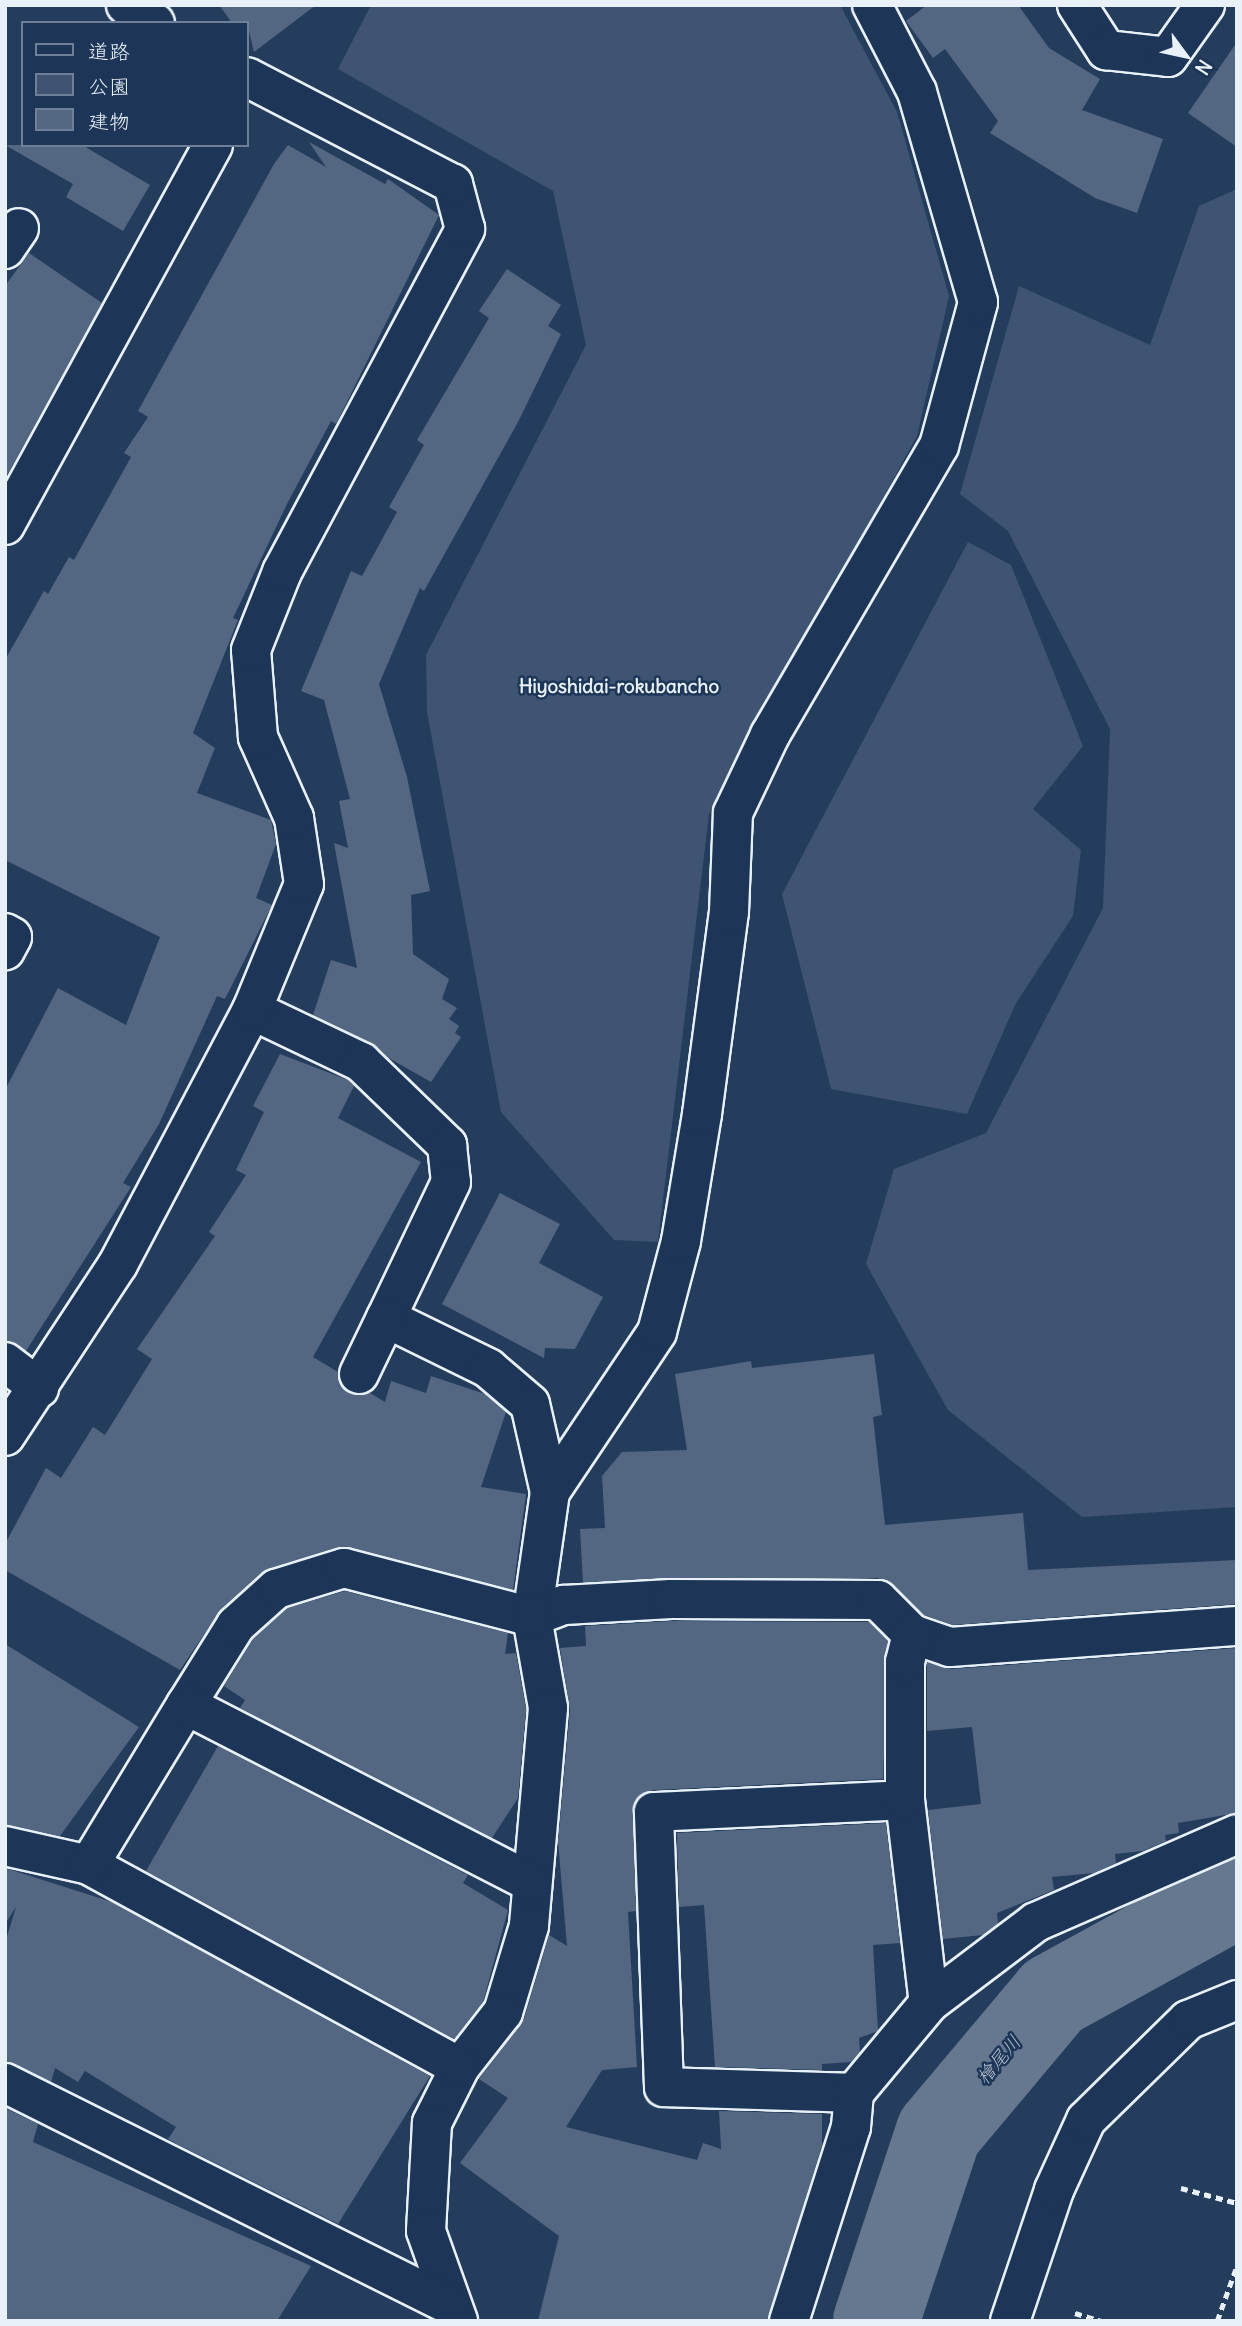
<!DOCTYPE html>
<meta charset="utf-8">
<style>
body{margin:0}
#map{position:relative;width:1242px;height:2326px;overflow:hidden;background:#253d5d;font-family:Delius,"Klee One",sans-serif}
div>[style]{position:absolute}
.green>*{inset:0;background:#3e5472}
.river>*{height:86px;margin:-43px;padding:0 43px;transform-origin:43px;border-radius:43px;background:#657890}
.building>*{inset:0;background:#536782}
.path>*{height:4.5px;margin-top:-2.25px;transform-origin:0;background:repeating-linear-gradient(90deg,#e8f1f8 0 7px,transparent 0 12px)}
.roads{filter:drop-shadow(2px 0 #e8f1f8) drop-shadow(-2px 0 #e8f1f8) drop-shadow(0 2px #e8f1f8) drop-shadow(0 -2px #e8f1f8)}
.minor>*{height:38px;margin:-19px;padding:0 19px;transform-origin:19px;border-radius:19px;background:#1d3557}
.major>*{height:38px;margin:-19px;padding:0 19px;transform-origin:19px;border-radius:19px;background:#1d3557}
span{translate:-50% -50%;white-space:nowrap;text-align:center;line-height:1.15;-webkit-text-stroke:5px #1d3557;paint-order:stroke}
.neighbourhood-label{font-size:19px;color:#e8f1f8;font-weight:700}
.water-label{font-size:19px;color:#b4c1ce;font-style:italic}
.frame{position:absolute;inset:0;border:7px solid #e8f1f8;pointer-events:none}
.legend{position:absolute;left:21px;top:21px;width:228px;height:126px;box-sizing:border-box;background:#1d3557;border:2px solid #6e8097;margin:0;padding:9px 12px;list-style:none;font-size:21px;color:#e8f1f8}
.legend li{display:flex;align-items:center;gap:14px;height:35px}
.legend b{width:35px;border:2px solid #6e8097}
.north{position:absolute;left:1151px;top:21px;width:70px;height:70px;-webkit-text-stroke:5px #1d3557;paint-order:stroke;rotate:123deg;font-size:19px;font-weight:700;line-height:28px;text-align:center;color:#e8f1f8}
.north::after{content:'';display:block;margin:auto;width:24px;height:32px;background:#e8f1f8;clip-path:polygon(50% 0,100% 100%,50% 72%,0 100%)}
</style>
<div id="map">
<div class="green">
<i style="clip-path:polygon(371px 5px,840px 5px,897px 112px,949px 296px,917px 436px,709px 814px,658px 1242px,614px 1240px,501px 1112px,427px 712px,426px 655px,586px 345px,553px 191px,338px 69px)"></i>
<i style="clip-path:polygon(1237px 189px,1237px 1507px,1082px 1517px,948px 1410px,866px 1264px,894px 1169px,986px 1133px,1103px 908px,1110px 729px,1008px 531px,960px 494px,1019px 286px,1150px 345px,1199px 206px)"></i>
<i style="clip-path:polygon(968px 542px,1011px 565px,1083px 746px,1033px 809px,1081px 850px,1073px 916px,1016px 1003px,967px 1114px,831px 1089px,782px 894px)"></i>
</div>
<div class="river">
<i style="left:876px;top:2321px;width:199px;rotate:-71.6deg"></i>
<i style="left:939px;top:2132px;width:177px;rotate:-50deg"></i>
<i style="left:1053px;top:1996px;width:210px;rotate:-28.8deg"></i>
</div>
<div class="building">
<i style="clip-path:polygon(219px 5px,316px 5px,254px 52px,247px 23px,232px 23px)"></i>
<i style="clip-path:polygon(927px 5px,1018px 5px,1049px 48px,1100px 79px,1082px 110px,1163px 139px,1137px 213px,1095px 198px,990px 133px,998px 121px,945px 49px,933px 58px,906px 21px)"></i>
<i style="clip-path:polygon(1237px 42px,1237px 147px,1188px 113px)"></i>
<i style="clip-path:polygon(309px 142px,385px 184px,388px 179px,439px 215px,344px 408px,336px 424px,331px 421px,288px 502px,233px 618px,238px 620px,193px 733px,215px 748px,197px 793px,271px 820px,276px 844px,256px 898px,272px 905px,225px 999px,217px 996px,159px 1124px,123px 1183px,131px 1187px,26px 1351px,5px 1341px,5px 1090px,58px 988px,126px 1025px,160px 937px,5px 860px,5px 660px,44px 591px,48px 594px,69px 557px,74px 560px,131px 457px,124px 453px,148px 417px,138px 411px,274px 164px,288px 145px,326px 167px)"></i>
<i style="clip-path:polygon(5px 145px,82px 145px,150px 185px,123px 231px,66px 197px,73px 184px)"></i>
<i style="clip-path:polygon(29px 253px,102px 303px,5px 479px,5px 286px)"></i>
<i style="clip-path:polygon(507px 269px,561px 305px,548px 326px,561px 334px,518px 422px,424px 591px,420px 588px,379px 684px,407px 777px,430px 891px,411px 895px,413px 954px,449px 979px,442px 999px,457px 1008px,449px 1019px,459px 1026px,455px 1033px,461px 1037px,431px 1082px,313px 1015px,331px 960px,357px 968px,334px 843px,348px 848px,339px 801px,350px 799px,324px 700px,301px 691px,351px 571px,362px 576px,397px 512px,389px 507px,424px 445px,417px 440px,489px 318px,479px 311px)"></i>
<i style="clip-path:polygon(280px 1054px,348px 1080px,354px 1086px,338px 1118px,421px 1162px,313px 1357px,338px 1372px,350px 1394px,370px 1393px,385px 1402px,391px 1381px,426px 1393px,431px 1376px,485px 1394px,506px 1412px,481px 1487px,526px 1494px,513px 1590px,338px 1547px,261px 1573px,221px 1609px,180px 1670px,5px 1570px,5px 1544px,46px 1468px,61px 1478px,93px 1427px,105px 1435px,149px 1364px,152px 1359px,137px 1349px,215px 1236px,209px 1232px,246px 1175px,236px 1170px,264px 1112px,253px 1106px)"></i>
<i style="clip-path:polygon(500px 1193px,560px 1224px,539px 1263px,603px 1297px,575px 1349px,545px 1348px,544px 1358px,442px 1304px)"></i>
<i style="clip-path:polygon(874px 1354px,882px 1415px,873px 1417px,885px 1525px,1023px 1513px,1028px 1570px,1237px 1560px,1237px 1604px,953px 1625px,924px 1615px,878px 1578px,583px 1582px,580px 1529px,605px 1528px,602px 1476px,622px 1452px,687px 1450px,675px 1374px,751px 1361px,752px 1368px)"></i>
<i style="clip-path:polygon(345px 1591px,508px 1633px,505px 1654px,516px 1653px,526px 1709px,518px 1798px,492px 1838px,240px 1708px,245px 1700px,224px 1686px,253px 1639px,287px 1608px)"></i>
<i style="clip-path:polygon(672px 1621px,869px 1622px,888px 1641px,883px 1779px,653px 1790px,635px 1801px,636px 1911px,628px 1912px,637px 2067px,602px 2070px,566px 2127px,697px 2160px,703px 2143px,721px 2149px,719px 2111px,822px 2114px,822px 2145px,768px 2321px,538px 2321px,559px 2236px,460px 2163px,508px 2098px,479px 2079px,524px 2019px,549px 1935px,567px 1946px,558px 1841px,570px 1710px,560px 1648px,586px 1646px,585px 1626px)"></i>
<i style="clip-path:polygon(5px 1644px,139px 1727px,60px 1836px,5px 1825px)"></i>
<i style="clip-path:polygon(1237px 1648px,1237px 1813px,1178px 1823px,1179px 1833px,1165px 1835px,1166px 1841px,1143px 1851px,1115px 1854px,1116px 1863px,1094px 1873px,1052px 1877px,1054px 1890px,997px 1913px,998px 1924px,983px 1935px,943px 1939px,928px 1810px,981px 1804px,972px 1727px,927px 1731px,927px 1662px,952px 1669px)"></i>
<i style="clip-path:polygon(218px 1746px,468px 1875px,463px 1883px,508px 1910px,483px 2002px,454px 2039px,146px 1871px)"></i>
<i style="clip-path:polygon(886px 1823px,900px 1943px,873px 1945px,878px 2031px,859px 2038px,860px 2052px,851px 2062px,822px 2064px,822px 2070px,715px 2067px,704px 1905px,679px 1907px,677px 1833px)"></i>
<i style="clip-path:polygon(5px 1868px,112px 1902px,430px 2076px,338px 2224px,177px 2144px,168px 2139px,176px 2127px,85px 2071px,78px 2082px,55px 2068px,51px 2082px,5px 2061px,5px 1943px,16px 1907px,5px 1924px)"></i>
<i style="clip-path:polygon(5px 2108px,38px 2124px,33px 2142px,311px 2266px,277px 2321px,5px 2321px)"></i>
</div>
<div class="path">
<i style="left:1181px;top:2188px;width:58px;rotate:15deg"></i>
<i style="left:1075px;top:2313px;width:28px;rotate:17deg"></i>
<i style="left:1217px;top:2321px;width:59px;rotate:-70.3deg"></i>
</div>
<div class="roads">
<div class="minor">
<i style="left:126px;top:5px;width:34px;rotate:32deg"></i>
<i style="left:1077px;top:5px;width:54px;rotate:57.2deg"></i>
<i style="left:1106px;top:50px;width:62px;rotate:6.4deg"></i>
<i style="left:1168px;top:57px;width:64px;rotate:-54.6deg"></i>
<i style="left:5px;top:249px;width:25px;rotate:-56deg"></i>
<i style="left:5px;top:525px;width:433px;rotate:-61.3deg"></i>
<i style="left:5px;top:933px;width:8px;rotate:30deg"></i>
<i style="left:12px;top:937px;width:15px;rotate:118deg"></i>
<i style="left:252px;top:1010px;width:121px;rotate:25.5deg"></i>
<i style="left:361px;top:1062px;width:120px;rotate:44deg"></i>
<i style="left:447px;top:1145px;width:37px;rotate:84deg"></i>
<i style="left:451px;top:1182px;width:151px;rotate:115.5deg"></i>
<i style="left:386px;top:1318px;width:114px;rotate:26.1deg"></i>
<i style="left:488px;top:1368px;width:55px;rotate:40.6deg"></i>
<i style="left:530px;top:1404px;width:90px;rotate:77.2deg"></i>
<i style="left:550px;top:1492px;width:126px;rotate:98.2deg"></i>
<i style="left:532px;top:1617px;width:92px;rotate:80deg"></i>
<i style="left:548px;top:1708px;width:219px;rotate:95deg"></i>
<i style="left:529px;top:1926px;width:90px;rotate:106.8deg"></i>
<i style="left:503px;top:2012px;width:70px;rotate:128deg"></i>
<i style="left:460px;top:2067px;width:63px;rotate:116.6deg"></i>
<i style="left:432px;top:2123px;width:108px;rotate:93.2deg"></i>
<i style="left:426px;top:2231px;width:96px;rotate:70.4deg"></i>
<i style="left:5px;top:1362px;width:43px;rotate:37.4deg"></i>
<i style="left:359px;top:1374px;width:62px;rotate:-64.3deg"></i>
<i style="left:5px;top:1436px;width:206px;rotate:-56.7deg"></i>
<i style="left:118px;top:1264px;width:287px;rotate:-62.2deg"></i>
<i style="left:252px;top:1010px;width:136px;rotate:-67.6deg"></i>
<i style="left:304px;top:884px;width:67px;rotate:-98.6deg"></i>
<i style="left:294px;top:818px;width:89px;rotate:-114deg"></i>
<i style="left:258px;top:737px;width:87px;rotate:-94.6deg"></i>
<i style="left:251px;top:650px;width:84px;rotate:-68.3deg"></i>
<i style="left:282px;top:572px;width:389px;rotate:-61.9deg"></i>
<i style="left:465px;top:229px;width:47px;rotate:-104.9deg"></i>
<i style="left:453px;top:184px;width:232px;rotate:-152.6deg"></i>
<i style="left:550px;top:1492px;width:192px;rotate:-56.2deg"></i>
<i style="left:657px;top:1332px;width:94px;rotate:-75.2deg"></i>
<i style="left:681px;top:1241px;width:129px;rotate:-80.6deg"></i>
<i style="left:702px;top:1114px;width:204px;rotate:-82.4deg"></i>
<i style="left:729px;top:912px;width:99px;rotate:-87.7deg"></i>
<i style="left:733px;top:813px;width:86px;rotate:-64.6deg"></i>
<i style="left:770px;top:735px;width:335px;rotate:-59.7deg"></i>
<i style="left:939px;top:446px;width:149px;rotate:-74.8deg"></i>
<i style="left:978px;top:302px;width:219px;rotate:-106.2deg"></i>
<i style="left:917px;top:92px;width:98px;rotate:-117.3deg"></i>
<i style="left:186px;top:1705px;width:94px;rotate:-58deg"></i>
<i style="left:236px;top:1625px;width:54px;rotate:-42deg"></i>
<i style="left:276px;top:1589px;width:71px;rotate:-17.2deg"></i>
<i style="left:344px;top:1568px;width:194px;rotate:14.6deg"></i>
<i style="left:532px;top:1617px;width:34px;rotate:-21deg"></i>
<i style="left:564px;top:1605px;width:107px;rotate:-3.2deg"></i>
<i style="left:671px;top:1599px;width:207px;rotate:0.3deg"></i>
<i style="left:878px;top:1600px;width:48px;rotate:45deg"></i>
<i style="left:912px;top:1634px;width:40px;rotate:18.9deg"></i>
<i style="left:950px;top:1647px;width:288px;rotate:-4.2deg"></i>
<i style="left:905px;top:1800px;width:204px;rotate:83.3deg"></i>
<i style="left:5px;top:1846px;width:86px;rotate:12.7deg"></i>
<i style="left:89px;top:1865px;width:422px;rotate:28.6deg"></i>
<i style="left:89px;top:1865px;width:187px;rotate:-58.8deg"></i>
<i style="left:186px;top:1705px;width:387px;rotate:27.2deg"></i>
<i style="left:5px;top:2083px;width:494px;rotate:26.5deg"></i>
<i style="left:854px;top:2093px;width:190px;rotate:-178.2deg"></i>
<i style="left:664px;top:2087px;width:275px;rotate:-92.1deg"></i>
<i style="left:654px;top:1812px;width:251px;rotate:-2.7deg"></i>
<i style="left:905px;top:1800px;width:138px;rotate:-90deg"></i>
<i style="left:905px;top:1662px;width:29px;rotate:-76deg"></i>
<i style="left:789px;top:2321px;width:204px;rotate:-72.3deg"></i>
<i style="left:851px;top:2127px;width:34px;rotate:-85deg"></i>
<i style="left:854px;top:2093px;width:117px;rotate:-50.2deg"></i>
<i style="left:929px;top:2003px;width:134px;rotate:-37.1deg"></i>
<i style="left:1036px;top:1922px;width:219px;rotate:-23.6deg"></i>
</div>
<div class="major">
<i style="left:1010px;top:2321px;width:138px;rotate:-71.4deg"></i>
<i style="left:1054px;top:2190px;width:77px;rotate:-65.4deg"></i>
<i style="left:1086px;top:2120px;width:143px;rotate:-44.4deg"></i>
<i style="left:1188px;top:2020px;width:53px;rotate:-22.2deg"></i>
</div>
</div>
<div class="neighbourhood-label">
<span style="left:619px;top:687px">Hiyoshidai-rokubancho</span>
</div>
<div class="water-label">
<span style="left:999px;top:2060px;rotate:-50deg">檜尾川</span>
</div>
<div class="frame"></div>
<ul class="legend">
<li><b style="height:9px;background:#1d3557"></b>道路</li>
<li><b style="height:19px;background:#3e5472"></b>公園</li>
<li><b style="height:19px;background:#536782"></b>建物</li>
</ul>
<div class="north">N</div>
</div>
